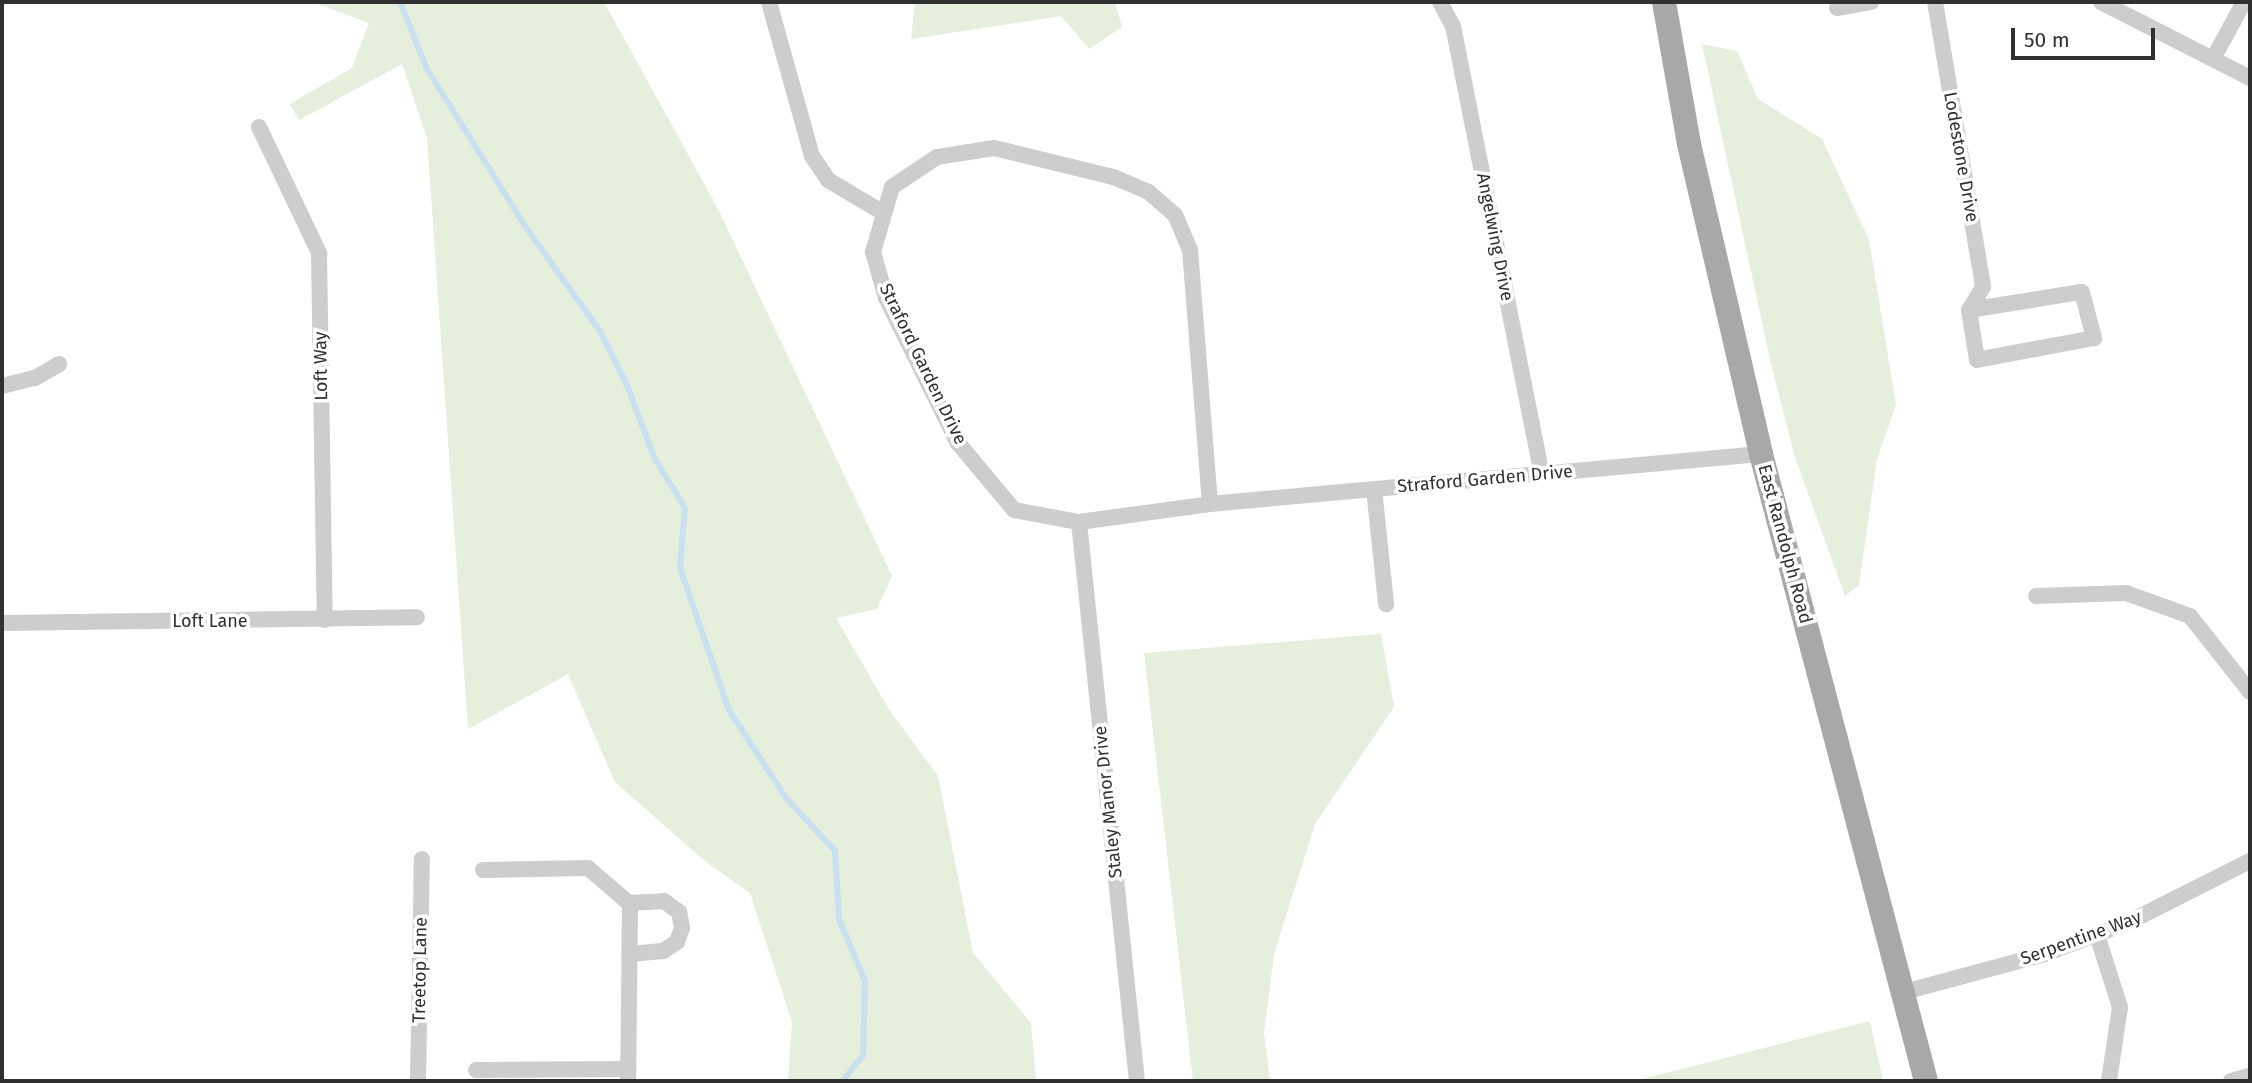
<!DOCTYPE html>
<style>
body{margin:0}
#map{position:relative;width:2252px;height:1083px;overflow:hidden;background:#fff;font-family:"Fira Sans",sans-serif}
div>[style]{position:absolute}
.green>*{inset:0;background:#e6eedc}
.stream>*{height:6px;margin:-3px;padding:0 3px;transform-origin:3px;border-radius:3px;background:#c7e1f0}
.minor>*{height:16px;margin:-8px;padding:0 8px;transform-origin:8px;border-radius:8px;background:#cdcdcd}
.primary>*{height:24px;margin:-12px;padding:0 12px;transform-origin:12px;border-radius:12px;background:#a8a8a8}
span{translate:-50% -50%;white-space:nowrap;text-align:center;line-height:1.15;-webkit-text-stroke:7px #fff;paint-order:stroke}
.street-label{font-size:18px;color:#303030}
.frame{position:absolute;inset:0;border:4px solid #303030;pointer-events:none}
.scale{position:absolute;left:2011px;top:28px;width:144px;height:32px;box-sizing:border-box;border:4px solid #303030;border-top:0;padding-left:9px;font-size:21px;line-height:24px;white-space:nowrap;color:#303030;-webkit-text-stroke:5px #fff;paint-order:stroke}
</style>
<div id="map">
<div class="green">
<i style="clip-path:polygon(312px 2px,604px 2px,718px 209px,892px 576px,877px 609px,836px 618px,890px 711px,938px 776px,973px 953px,1031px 1023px,1036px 1081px,788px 1081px,792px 1022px,750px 893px,705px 861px,615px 782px,568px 674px,468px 729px,427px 138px,402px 64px,299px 120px,290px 104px,352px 68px,369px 23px)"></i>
<i style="clip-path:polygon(915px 2px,1115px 2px,1122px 27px,1089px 49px,1061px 16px,911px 39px)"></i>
<i style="clip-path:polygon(1702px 44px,1737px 51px,1758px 99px,1822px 139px,1869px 240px,1896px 405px,1877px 459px,1859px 585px,1845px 596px,1795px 457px,1771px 364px)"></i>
<i style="clip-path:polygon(1381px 634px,1394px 707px,1315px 824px,1274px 954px,1264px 1033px,1270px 1081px,1193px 1081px,1144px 653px)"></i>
<i style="clip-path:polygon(1870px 1021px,1883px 1081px,1633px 1081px,1690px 1067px)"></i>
</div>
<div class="stream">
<i style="left:400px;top:2px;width:72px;rotate:68.1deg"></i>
<i style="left:427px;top:69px;width:189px;rotate:58deg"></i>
<i style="left:527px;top:229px;width:125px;rotate:54.4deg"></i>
<i style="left:600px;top:331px;width:58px;rotate:63.4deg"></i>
<i style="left:626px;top:383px;width:81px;rotate:69.1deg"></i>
<i style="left:655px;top:459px;width:57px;rotate:58.5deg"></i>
<i style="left:685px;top:508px;width:60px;rotate:94.8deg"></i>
<i style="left:680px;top:568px;width:150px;rotate:71deg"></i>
<i style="left:729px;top:710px;width:105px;rotate:57.1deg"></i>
<i style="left:786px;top:798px;width:72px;rotate:47.2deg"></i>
<i style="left:835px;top:851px;width:68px;rotate:86.6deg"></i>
<i style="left:839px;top:919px;width:67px;rotate:67.2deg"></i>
<i style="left:865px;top:981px;width:74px;rotate:91.5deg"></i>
<i style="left:863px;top:1055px;width:33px;rotate:128deg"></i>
</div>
<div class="minor">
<i style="left:769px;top:2px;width:160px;rotate:74.4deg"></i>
<i style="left:812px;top:156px;width:29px;rotate:56deg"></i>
<i style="left:828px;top:180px;width:63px;rotate:30.7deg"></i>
<i style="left:1440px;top:2px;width:27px;rotate:62deg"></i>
<i style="left:1453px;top:26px;width:457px;rotate:78.8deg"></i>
<i style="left:1935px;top:2px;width:289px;rotate:80.4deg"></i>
<i style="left:1983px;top:287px;width:27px;rotate:121deg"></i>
<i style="left:2101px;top:2px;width:167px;rotate:27deg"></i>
<i style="left:1837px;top:8px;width:35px;rotate:-10deg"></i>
<i style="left:2214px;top:57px;width:63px;rotate:-61.4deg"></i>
<i style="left:259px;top:127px;width:140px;rotate:64.5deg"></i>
<i style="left:319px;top:253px;width:367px;rotate:89.1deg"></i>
<i style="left:2082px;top:292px;width:48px;rotate:75.4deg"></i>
<i style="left:2094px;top:338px;width:119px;rotate:169.4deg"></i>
<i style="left:1977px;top:360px;width:51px;rotate:-99.1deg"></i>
<i style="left:1969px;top:310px;width:114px;rotate:-9.1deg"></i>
<i style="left:2px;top:386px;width:34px;rotate:-14deg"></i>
<i style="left:35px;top:378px;width:28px;rotate:-30deg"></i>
<i style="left:1374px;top:489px;width:116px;rotate:84deg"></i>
<i style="left:1210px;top:504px;width:255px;rotate:-94.5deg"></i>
<i style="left:1190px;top:250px;width:38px;rotate:-113deg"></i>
<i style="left:1175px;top:215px;width:35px;rotate:-139deg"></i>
<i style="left:1149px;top:192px;width:39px;rotate:-157deg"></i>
<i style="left:1113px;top:177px;width:122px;rotate:-166.3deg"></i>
<i style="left:994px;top:148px;width:58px;rotate:171deg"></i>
<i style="left:937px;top:157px;width:54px;rotate:146.3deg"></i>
<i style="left:892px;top:187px;width:68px;rotate:106.3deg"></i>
<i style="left:873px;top:252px;width:48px;rotate:74.2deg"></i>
<i style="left:886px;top:298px;width:162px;rotate:63.6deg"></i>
<i style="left:958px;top:443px;width:87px;rotate:50.1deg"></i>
<i style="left:1014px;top:510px;width:66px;rotate:10.5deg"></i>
<i style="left:1079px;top:522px;width:132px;rotate:-7.8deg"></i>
<i style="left:1210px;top:504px;width:553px;rotate:-5.19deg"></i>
<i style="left:1079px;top:522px;width:562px;rotate:84.08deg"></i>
<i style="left:2036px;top:596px;width:90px;rotate:-1.9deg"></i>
<i style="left:2126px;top:593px;width:68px;rotate:19.8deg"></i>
<i style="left:2190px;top:616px;width:97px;rotate:51.7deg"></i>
<i style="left:2px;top:623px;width:415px;rotate:-0.8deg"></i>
<i style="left:483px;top:870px;width:105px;rotate:-1.1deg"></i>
<i style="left:588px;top:868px;width:55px;rotate:40.6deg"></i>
<i style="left:630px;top:904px;width:177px;rotate:90.6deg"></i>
<i style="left:628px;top:903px;width:36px;rotate:-3deg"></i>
<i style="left:664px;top:901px;width:19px;rotate:36deg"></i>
<i style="left:679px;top:912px;width:16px;rotate:79deg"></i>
<i style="left:682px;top:928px;width:15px;rotate:110deg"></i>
<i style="left:677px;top:942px;width:17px;rotate:147deg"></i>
<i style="left:663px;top:951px;width:34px;rotate:175deg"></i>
<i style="left:2097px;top:935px;width:76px;rotate:72.3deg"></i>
<i style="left:2120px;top:1007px;width:75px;rotate:98.5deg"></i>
<i style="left:1904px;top:992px;width:146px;rotate:-15.1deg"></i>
<i style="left:2045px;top:954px;width:90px;rotate:-20.9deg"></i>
<i style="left:2129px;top:922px;width:136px;rotate:-26.8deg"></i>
<i style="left:476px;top:1070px;width:152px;rotate:-0.4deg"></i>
<i style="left:418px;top:1081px;width:222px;rotate:-89deg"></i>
<i style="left:2231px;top:1081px;width:20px;rotate:-15deg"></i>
</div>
<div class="primary">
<i style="left:1664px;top:2px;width:144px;rotate:80deg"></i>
<i style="left:1689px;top:144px;width:318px;rotate:76.9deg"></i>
<i style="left:1761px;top:454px;width:648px;rotate:75.26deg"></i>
</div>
<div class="street-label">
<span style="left:1961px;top:157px;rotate:80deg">Lodestone Drive</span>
<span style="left:1495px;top:237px;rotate:79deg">Angelwing Drive</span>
<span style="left:923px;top:364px;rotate:64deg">Straford Garden Drive</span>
<span style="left:321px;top:366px;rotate:-91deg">Loft Way</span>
<span style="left:1485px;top:479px;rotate:-5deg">Straford Garden Drive</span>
<span style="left:1785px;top:544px;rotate:75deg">East Randolph Road</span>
<span style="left:210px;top:621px">Loft Lane</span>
<span style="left:1108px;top:802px;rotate:-96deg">Staley Manor Drive</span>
<span style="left:2081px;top:938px;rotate:-20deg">Serpentine Way</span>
<span style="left:420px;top:970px;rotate:-89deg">Treetop Lane</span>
</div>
<div class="frame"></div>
<div class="scale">50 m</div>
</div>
